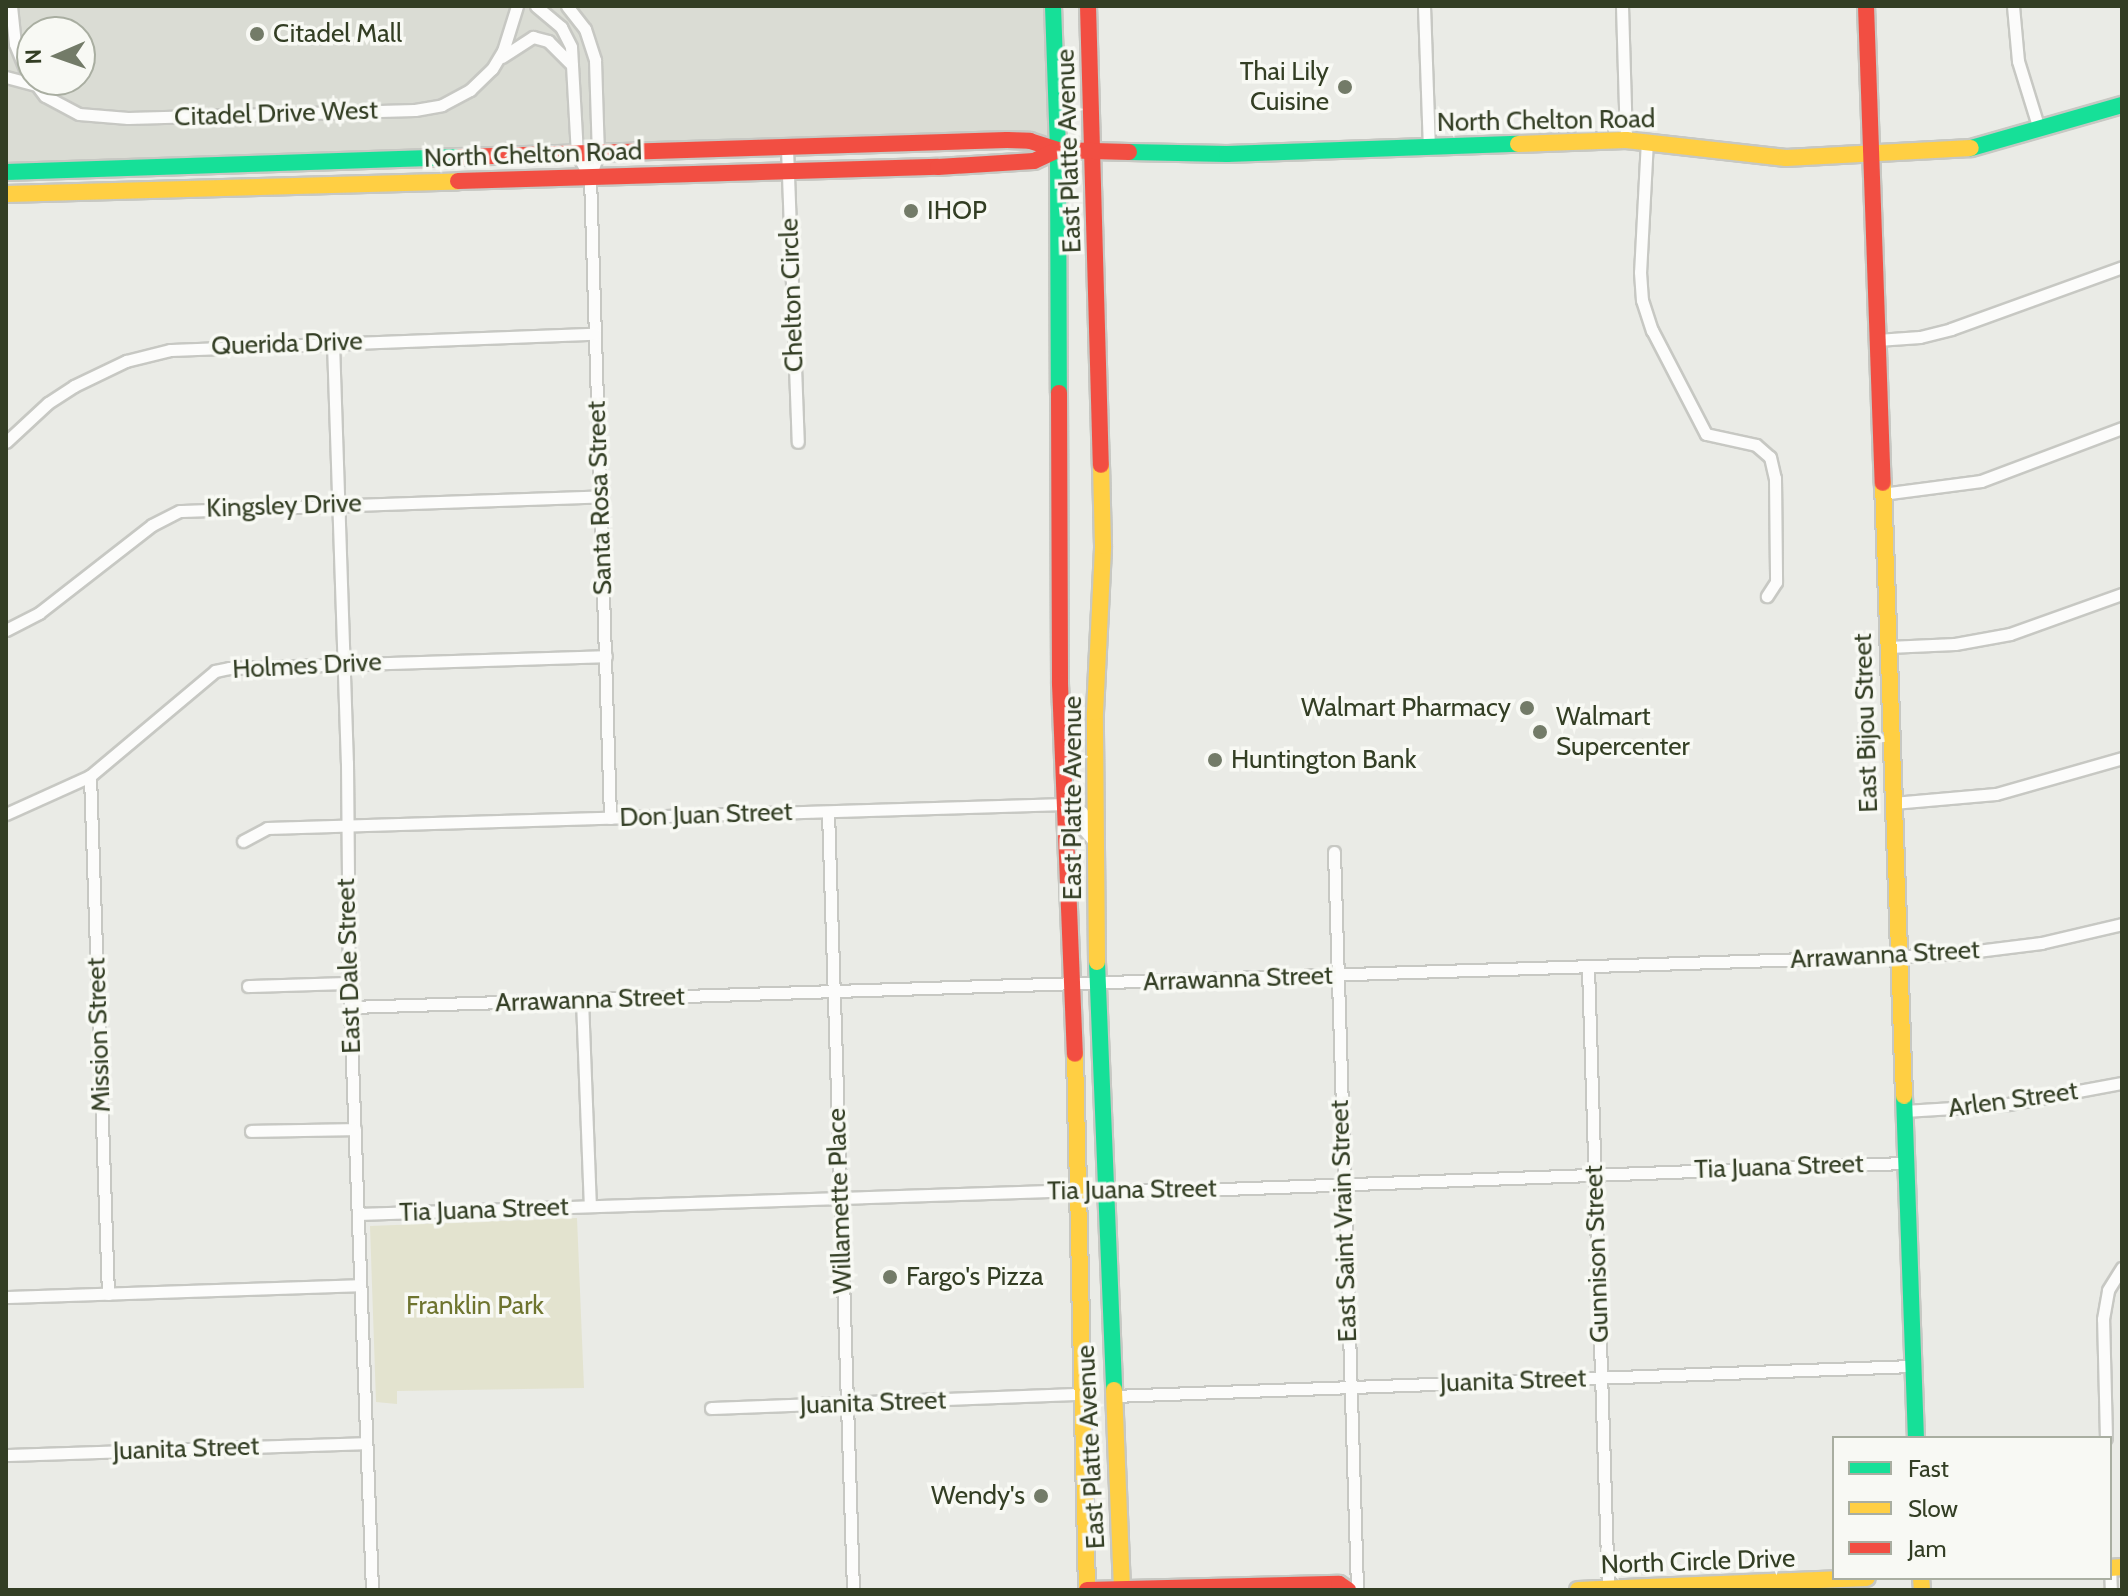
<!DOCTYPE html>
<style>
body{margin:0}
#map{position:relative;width:2128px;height:1596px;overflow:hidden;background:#eaebe6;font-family:Cabin,sans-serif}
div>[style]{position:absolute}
.built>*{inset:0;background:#dadcd4}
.green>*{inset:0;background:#e3e3cf}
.roads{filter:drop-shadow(2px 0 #c7c8c3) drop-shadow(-2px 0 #c7c8c3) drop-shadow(0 2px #c7c8c3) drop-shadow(0 -2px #c7c8c3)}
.street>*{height:11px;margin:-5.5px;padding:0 5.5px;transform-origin:5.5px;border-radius:5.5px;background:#fcfcfb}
.fast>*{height:16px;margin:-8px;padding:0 8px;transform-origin:8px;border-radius:8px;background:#16e098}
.slow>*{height:16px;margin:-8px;padding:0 8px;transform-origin:8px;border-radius:8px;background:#ffcf43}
.jam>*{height:16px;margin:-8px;padding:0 8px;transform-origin:8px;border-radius:8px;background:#f24e42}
.dots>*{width:22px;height:22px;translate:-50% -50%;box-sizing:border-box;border:4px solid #f8f9f4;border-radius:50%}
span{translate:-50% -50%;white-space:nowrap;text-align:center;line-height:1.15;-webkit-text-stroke:7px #f8f9f4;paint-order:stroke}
.poi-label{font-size:26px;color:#333e24}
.left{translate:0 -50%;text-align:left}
.right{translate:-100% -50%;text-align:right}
.street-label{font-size:26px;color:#333e24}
.park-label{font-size:26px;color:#6e742f}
.frame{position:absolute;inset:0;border:8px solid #333e24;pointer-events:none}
.legend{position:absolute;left:1832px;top:1436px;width:280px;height:144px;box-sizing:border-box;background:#f8f9f4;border:2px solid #a9aea1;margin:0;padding:10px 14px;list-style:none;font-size:24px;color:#333e24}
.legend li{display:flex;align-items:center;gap:16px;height:40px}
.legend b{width:40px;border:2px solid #a9aea1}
.north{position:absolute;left:16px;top:16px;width:80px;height:80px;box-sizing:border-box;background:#f8f9f4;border:2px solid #a9aea1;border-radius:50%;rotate:268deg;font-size:22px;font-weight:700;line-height:32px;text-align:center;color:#333e24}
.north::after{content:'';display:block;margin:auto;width:28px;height:36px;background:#737b68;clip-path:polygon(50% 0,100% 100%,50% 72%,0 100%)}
</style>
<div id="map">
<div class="built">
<i style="clip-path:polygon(evenodd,6px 6px,1043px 6px,1049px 135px,6px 163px,6px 6px,32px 32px,80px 32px,80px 80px,32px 80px,32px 32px)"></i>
</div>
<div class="green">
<i style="clip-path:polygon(577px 1218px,584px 1388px,397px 1391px,397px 1404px,376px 1402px,370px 1226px)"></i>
</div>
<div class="roads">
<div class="street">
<i style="left:11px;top:6px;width:38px;rotate:84deg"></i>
<i style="left:15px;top:44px;width:29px;rotate:68deg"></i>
<i style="left:26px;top:71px;width:31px;rotate:53deg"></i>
<i style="left:45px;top:96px;width:38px;rotate:28deg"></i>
<i style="left:79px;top:114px;width:49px;rotate:4.7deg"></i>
<i style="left:128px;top:118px;width:287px;rotate:-1.6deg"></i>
<i style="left:415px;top:110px;width:27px;rotate:-10deg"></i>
<i style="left:442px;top:105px;width:32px;rotate:-28deg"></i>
<i style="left:470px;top:90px;width:30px;rotate:-44deg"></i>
<i style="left:492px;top:69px;width:21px;rotate:-59deg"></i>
<i style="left:503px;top:51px;width:47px;rotate:-72.7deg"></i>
<i style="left:536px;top:6px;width:33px;rotate:40deg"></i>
<i style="left:561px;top:27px;width:22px;rotate:63deg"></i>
<i style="left:571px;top:47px;width:107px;rotate:86.8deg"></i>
<i style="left:577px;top:154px;width:26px;rotate:61deg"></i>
<i style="left:567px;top:6px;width:29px;rotate:52deg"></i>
<i style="left:585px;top:29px;width:33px;rotate:72deg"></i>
<i style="left:595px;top:60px;width:94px;rotate:88.2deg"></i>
<i style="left:598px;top:154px;width:24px;rotate:109deg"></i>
<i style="left:590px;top:177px;width:641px;rotate:88.21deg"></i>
<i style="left:1424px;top:6px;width:141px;rotate:88deg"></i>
<i style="left:1622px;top:6px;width:134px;rotate:88.3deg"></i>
<i style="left:2013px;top:6px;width:55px;rotate:84.8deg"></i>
<i style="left:2018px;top:61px;width:71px;rotate:72.8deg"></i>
<i style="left:502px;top:57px;width:37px;rotate:-33deg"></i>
<i style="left:533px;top:37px;width:16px;rotate:15deg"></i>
<i style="left:548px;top:41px;width:34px;rotate:45deg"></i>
<i style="left:6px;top:77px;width:30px;rotate:15deg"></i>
<i style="left:1647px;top:140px;width:132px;rotate:93deg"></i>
<i style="left:1640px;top:272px;width:28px;rotate:86deg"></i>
<i style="left:1642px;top:300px;width:32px;rotate:72deg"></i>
<i style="left:1652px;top:330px;width:117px;rotate:62.6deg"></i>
<i style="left:1706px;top:434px;width:51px;rotate:12.4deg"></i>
<i style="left:1756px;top:445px;width:18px;rotate:41deg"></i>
<i style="left:1770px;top:457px;width:22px;rotate:77deg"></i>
<i style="left:1775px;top:478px;width:104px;rotate:89.4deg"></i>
<i style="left:1776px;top:582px;width:17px;rotate:123deg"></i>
<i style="left:787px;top:148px;width:294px;rotate:87.9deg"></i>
<i style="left:1877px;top:340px;width:43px;rotate:-4deg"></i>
<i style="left:1920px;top:337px;width:32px;rotate:-14deg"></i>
<i style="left:1951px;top:329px;width:182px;rotate:-19.9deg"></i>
<i style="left:333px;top:343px;width:420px;rotate:88.1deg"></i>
<i style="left:347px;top:763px;width:220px;rotate:89.5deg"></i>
<i style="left:349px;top:983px;width:607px;rotate:87.83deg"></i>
<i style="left:6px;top:442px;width:57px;rotate:-42.9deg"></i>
<i style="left:48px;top:403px;width:31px;rotate:-33deg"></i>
<i style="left:74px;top:386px;width:58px;rotate:-25.7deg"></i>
<i style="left:126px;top:361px;width:45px;rotate:-14deg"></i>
<i style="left:170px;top:350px;width:425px;rotate:-2.2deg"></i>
<i style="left:1882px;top:494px;width:100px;rotate:-7.5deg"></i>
<i style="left:1981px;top:481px;width:151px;rotate:-20.6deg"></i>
<i style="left:6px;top:630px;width:37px;rotate:-27deg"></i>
<i style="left:39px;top:613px;width:143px;rotate:-37.9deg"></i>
<i style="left:152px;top:525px;width:31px;rotate:-27deg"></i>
<i style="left:180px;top:511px;width:420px;rotate:-2deg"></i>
<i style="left:1888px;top:647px;width:67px;rotate:-2.6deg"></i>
<i style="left:1955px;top:644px;width:56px;rotate:-10.3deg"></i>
<i style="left:2010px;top:634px;width:119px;rotate:-19.7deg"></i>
<i style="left:90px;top:776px;width:518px;rotate:88.01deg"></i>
<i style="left:1893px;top:803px;width:103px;rotate:-5deg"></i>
<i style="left:1996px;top:794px;width:131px;rotate:-15.9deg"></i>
<i style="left:828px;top:812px;width:778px;rotate:88.16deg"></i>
<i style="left:6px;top:814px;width:92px;rotate:-24.3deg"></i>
<i style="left:90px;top:776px;width:163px;rotate:-40deg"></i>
<i style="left:215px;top:671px;width:14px;rotate:-12deg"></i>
<i style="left:229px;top:668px;width:377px;rotate:-1.8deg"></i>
<i style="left:243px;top:841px;width:27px;rotate:-28deg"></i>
<i style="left:267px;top:828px;width:799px;rotate:-1.72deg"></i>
<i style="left:1066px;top:804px;width:18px;rotate:27deg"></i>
<i style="left:1082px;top:812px;width:19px;rotate:81deg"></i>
<i style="left:1085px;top:831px;width:16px;rotate:50deg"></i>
<i style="left:1334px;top:852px;width:738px;rotate:88.21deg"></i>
<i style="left:1588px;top:968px;width:621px;rotate:88.16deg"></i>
<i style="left:248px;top:986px;width:101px;rotate:-1.7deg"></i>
<i style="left:582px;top:1000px;width:206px;rotate:87.8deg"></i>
<i style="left:351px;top:1007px;width:1603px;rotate:-1.89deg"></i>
<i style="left:1953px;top:954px;width:89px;rotate:-7.1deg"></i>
<i style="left:2041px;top:943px;width:83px;rotate:-13.2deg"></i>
<i style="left:1904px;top:1111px;width:99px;rotate:-3.5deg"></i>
<i style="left:2003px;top:1105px;width:121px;rotate:-10.5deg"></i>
<i style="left:251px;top:1131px;width:104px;rotate:-1.1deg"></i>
<i style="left:358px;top:1214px;width:722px;rotate:-1.9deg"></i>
<i style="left:1080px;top:1190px;width:118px"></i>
<i style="left:1198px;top:1190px;width:708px;rotate:-2.19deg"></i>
<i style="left:6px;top:1297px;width:354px;rotate:-1.9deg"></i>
<i style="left:1113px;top:1396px;width:801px;rotate:-2.15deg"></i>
<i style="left:711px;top:1408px;width:372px;rotate:-2.2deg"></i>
<i style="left:2106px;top:1438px;width:119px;rotate:-91.4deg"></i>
<i style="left:2103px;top:1319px;width:29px;rotate:-80deg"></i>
<i style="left:2108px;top:1290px;width:26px;rotate:-58deg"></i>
<i style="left:6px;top:1455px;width:359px;rotate:-1.9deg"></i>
<i style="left:2110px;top:1565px;width:25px;rotate:88deg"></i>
</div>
<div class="fast">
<i style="left:1053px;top:6px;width:144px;rotate:88deg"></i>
<i style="left:1058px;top:150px;width:243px;rotate:89.8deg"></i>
<i style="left:1971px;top:148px;width:157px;rotate:-15.9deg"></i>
<i style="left:1129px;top:152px;width:98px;rotate:1.2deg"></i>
<i style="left:1227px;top:154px;width:291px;rotate:-2deg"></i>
<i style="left:6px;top:172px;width:454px;rotate:-1.9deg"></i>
<i style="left:1097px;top:962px;width:428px;rotate:87.7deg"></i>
<i style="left:1904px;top:1096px;width:342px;rotate:88deg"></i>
</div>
<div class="slow">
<i style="left:1518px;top:144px;width:108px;rotate:-2.1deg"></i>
<i style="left:1626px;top:140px;width:161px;rotate:6.4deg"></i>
<i style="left:1786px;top:158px;width:185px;rotate:-3.1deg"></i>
<i style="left:6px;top:194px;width:452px;rotate:-1.6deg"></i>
<i style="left:1883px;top:483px;width:613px;rotate:88.04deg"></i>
<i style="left:1097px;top:962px;width:250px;rotate:-90.5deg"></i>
<i style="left:1095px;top:712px;width:166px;rotate:-87.2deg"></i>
<i style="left:1103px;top:546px;width:81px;rotate:-91.4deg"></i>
<i style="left:1075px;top:1054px;width:536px;rotate:88.72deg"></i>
<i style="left:1114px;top:1390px;width:200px;rotate:87.7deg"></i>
<i style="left:2110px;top:1568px;width:12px;rotate:-5deg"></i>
<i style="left:1921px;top:1578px;width:12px;rotate:85deg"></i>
<i style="left:1578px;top:1590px;width:289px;rotate:-2.4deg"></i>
</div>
<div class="jam">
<i style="left:1088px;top:6px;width:459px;rotate:88.4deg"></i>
<i style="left:1866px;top:6px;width:477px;rotate:88deg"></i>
<i style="left:460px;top:157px;width:547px;rotate:-1.78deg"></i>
<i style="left:1007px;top:140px;width:23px;rotate:2deg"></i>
<i style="left:1030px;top:141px;width:29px;rotate:18deg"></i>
<i style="left:1058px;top:150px;width:71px;rotate:1.6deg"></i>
<i style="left:458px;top:181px;width:480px;rotate:-1.7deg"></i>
<i style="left:938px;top:167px;width:96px;rotate:-3.6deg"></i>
<i style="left:1034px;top:161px;width:26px;rotate:-25deg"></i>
<i style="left:1059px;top:393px;width:291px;rotate:89.8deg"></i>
<i style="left:1060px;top:684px;width:370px;rotate:87.7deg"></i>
<i style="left:1087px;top:1590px;width:252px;rotate:-1.4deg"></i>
<i style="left:1339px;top:1584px;width:11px;rotate:34deg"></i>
</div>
</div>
<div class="dots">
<i style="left:257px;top:34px;background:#737b68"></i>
<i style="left:1345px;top:87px;background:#737b68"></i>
<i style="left:911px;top:211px;background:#737b68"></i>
<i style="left:1527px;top:708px;background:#737b68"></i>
<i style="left:1540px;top:732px;background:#737b68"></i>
<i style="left:1215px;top:760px;background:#737b68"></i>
<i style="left:890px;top:1277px;background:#737b68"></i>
<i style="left:1041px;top:1496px;background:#737b68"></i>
</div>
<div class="poi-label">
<span class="left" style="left:273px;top:34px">Citadel Mall</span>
<span class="right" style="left:1329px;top:87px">Thai Lily<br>Cuisine</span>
<span class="left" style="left:927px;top:211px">IHOP</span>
<span class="right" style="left:1511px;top:708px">Walmart Pharmacy</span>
<span class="left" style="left:1556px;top:732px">Walmart<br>Supercenter</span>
<span class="left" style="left:1231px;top:760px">Huntington Bank</span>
<span class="left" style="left:906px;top:1277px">Fargo's Pizza</span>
<span class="right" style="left:1025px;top:1496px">Wendy's</span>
</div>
<div class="street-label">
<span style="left:276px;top:114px;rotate:-2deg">Citadel Drive West</span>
<span style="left:1546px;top:121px;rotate:-1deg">North Chelton Road</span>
<span style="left:1069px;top:151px;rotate:-92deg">East Platte Avenue</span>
<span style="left:533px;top:155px;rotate:-2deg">North Chelton Road</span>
<span style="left:792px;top:295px;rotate:-92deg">Chelton Circle</span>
<span style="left:287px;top:344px;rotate:-2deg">Querida Drive</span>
<span style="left:600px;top:498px;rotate:-92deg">Santa Rosa Street</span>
<span style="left:284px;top:506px;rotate:-2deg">Kingsley Drive</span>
<span style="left:307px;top:666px;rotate:-3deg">Holmes Drive</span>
<span style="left:1866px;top:723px;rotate:-92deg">East Bijou Street</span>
<span style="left:1073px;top:798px;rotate:-90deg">East Platte Avenue</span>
<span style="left:706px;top:815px;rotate:-2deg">Don Juan Street</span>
<span style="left:1885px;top:955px;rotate:-3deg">Arrawanna Street</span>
<span style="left:349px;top:966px;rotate:-92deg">East Dale Street</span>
<span style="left:1238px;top:979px;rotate:-2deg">Arrawanna Street</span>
<span style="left:590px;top:1000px;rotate:-2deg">Arrawanna Street</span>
<span style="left:99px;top:1035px;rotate:-92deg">Mission Street</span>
<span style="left:2013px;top:1100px;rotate:-8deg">Arlen Street</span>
<span style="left:1779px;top:1167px;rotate:-2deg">Tia Juana Street</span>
<span style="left:1132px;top:1190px;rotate:-1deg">Tia Juana Street</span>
<span style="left:840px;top:1201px;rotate:-92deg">Willamette Place</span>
<span style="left:484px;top:1210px;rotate:-2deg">Tia Juana Street</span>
<span style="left:1344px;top:1221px;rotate:-92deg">East Saint Vrain Street</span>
<span style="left:1597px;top:1254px;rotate:-92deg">Gunnison Street</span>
<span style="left:1513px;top:1381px;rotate:-2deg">Juanita Street</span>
<span style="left:873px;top:1403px;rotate:-2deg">Juanita Street</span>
<span style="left:1091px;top:1447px;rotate:-93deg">East Platte Avenue</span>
<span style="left:186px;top:1449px;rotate:-2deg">Juanita Street</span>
<span style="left:1698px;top:1562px;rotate:-2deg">North Circle Drive</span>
</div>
<div class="park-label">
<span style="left:475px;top:1306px">Franklin Park</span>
</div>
<div class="frame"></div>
<ul class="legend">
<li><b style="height:10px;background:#16e098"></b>Fast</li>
<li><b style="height:10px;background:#ffcf43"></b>Slow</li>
<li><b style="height:10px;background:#f24e42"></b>Jam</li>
</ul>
<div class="north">N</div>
</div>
